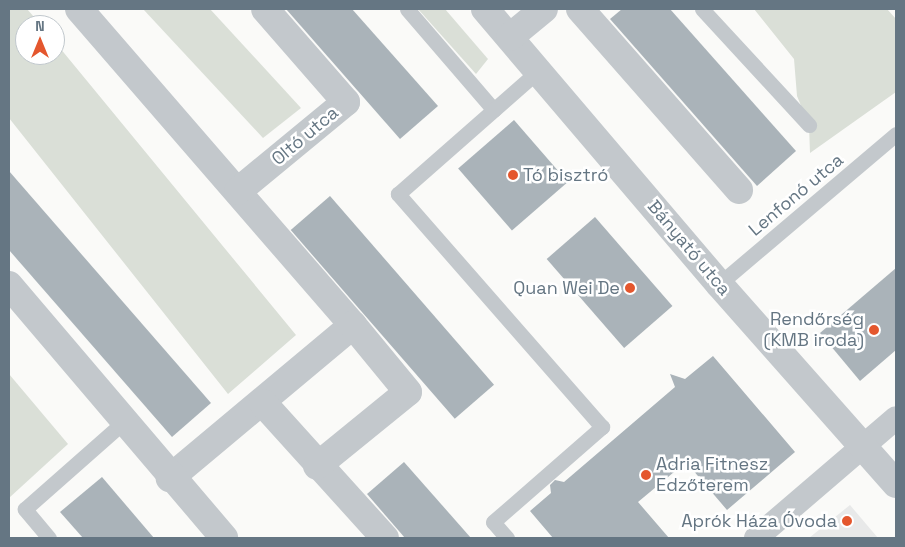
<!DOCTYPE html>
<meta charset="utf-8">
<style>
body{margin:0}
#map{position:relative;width:905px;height:547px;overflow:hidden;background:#fafaf8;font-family:"Space Grotesk",sans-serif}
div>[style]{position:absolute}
.built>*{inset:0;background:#e8e9e9}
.green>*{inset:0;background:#dadfd7}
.building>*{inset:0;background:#aab3b9;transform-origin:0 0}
.service>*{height:15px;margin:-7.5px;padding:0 7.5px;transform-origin:7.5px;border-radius:7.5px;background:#c3c8cc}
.pedestrian>*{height:24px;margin:-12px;padding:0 12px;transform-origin:12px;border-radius:12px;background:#c3c8cc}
.minor>*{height:28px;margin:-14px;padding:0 14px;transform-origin:14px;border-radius:14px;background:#c3c8cc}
.dots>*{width:14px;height:14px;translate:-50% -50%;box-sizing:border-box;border:2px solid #fff;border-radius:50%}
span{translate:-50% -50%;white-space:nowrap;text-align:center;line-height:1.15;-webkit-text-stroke:5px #fff;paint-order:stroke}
.street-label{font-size:18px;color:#657683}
.poi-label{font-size:18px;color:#657683}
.left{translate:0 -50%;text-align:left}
.right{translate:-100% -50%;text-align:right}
.frame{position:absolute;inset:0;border:10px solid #657683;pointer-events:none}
.north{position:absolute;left:15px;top:15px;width:50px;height:50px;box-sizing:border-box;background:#fff;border:1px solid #c1c8cd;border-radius:50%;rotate:0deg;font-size:14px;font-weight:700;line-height:20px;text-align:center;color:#657683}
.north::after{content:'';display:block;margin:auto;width:18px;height:22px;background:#e4572e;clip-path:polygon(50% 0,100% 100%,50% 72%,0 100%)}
</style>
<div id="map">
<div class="built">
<i style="clip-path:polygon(850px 505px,878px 538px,809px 538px)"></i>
</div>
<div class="green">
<i style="clip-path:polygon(9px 9px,27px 9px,41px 25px,25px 25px,25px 55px,55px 55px,55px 42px,296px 335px,228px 394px,9px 118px)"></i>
<i style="clip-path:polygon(143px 9px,210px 9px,301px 108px,263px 138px)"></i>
<i style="clip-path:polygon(418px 9px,445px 9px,488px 59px,476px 74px)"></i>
<i style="clip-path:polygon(754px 9px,887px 9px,896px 19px,896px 92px,810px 153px,809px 125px,797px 96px,794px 59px)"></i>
<i style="clip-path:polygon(9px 374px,68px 444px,9px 498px)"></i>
</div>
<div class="building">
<i style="clip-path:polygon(286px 9px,352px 9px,438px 106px,400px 139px)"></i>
<i style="clip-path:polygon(622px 9px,670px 9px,796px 151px,757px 186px,610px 19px)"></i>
<i style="left:514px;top:120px;width:82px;height:74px;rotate:49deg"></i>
<i style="clip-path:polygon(9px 171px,211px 403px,172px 437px,9px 250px)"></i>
<i style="left:330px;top:196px;width:250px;height:52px;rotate:49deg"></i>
<i style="left:595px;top:217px;width:118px;height:64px;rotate:49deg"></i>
<i style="clip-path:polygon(896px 268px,896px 350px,860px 381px,820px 333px)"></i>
<i style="clip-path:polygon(713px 356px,795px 452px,727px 510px,686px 462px,638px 502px,669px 538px,553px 538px,530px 511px,551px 493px,550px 485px,555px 480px,564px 482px,675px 387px,670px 374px,685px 379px)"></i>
<i style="clip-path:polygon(404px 462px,471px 538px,405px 538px,367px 494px)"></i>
<i style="clip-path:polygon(102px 477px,154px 538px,83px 538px,60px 512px)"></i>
</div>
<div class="service">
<i style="left:407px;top:9px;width:133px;rotate:49.3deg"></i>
<i style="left:702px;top:9px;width:158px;rotate:47.3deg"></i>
<i style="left:719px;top:284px;width:232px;rotate:-40.3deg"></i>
<i style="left:49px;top:538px;width:38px;rotate:-130deg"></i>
<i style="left:25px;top:509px;width:135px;rotate:-41.4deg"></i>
<i style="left:507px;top:538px;width:21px;rotate:-131deg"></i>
<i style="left:493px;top:522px;width:145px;rotate:-41.1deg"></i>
<i style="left:602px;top:427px;width:310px;rotate:-131.2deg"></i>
<i style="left:398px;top:194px;width:188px;rotate:-41.3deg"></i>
</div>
<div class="pedestrian">
<i style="left:756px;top:538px;width:184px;rotate:-40.6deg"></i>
</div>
<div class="minor">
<i style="left:79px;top:9px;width:418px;rotate:49.1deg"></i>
<i style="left:353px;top:325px;width:239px;rotate:140.1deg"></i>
<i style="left:485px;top:9px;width:361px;rotate:49.6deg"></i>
<i style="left:719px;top:284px;width:267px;rotate:48.5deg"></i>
<i style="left:580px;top:9px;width:241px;rotate:48.7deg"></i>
<i style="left:510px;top:37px;width:44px;rotate:-39.5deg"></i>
<i style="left:238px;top:191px;width:140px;rotate:-39.5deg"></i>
<i style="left:346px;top:102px;width:123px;rotate:-131.1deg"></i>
<i style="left:9px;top:285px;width:332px;rotate:49.6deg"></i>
<i style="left:263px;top:403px;width:182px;rotate:47.9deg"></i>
<i style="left:317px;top:466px;width:117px;rotate:-39.1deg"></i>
<i style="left:408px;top:392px;width:87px;rotate:-129.4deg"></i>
</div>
<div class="dots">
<i style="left:513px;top:175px;background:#e4572e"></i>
<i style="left:630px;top:288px;background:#e4572e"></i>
<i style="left:874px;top:330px;background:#e4572e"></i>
<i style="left:646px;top:475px;background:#e4572e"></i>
<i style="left:847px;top:521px;background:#e4572e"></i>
</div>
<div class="street-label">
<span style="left:305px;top:136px;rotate:-40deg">Oltó utca</span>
<span style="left:796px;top:195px;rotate:-40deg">Lenfonó utca</span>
<span style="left:689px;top:248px;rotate:50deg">Bányató utca</span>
</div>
<div class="poi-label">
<span class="left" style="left:523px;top:175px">Tó bisztró</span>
<span class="right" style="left:620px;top:288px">Quan Wei De</span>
<span class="right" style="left:864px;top:330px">Rendőrség<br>(KMB iroda)</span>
<span class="left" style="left:656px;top:475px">Adria Fitnesz<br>Edzőterem</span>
<span class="right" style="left:837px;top:521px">Aprók Háza Óvoda</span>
</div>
<div class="frame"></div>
<div class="north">N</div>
</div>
